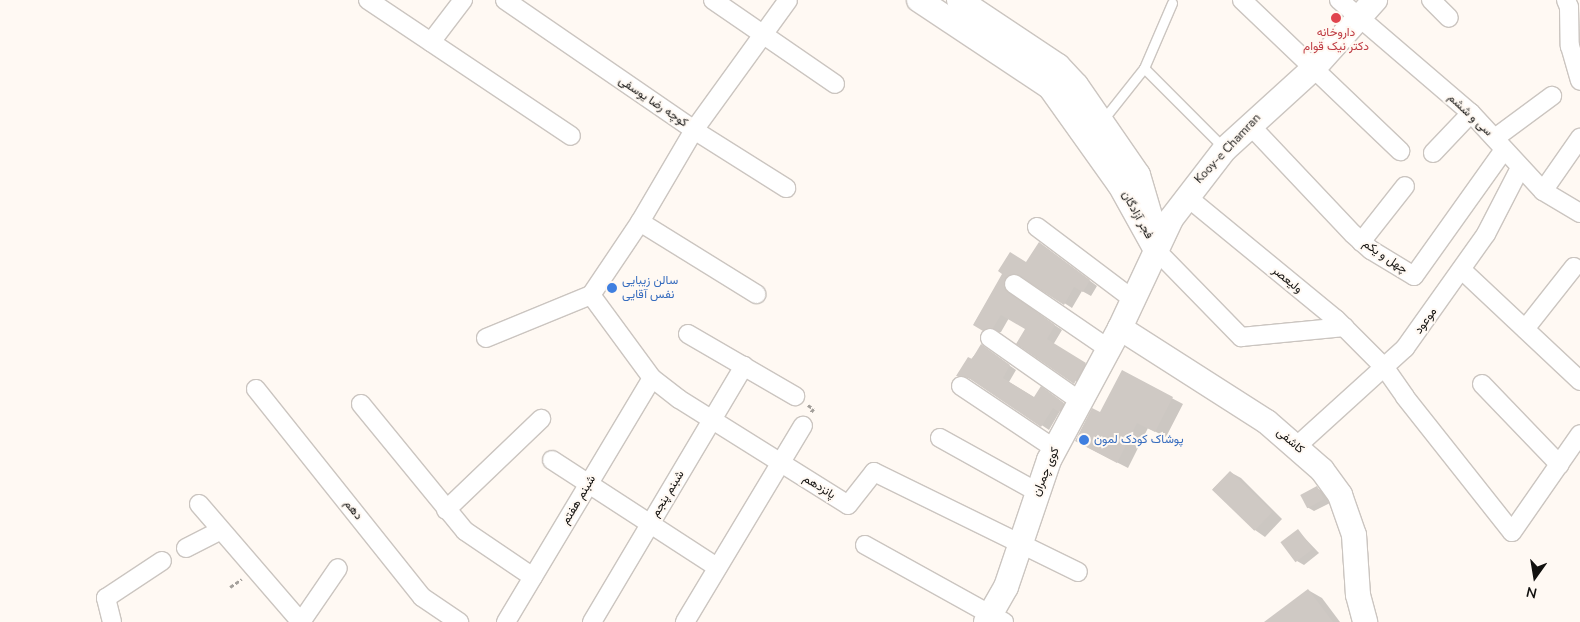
<!DOCTYPE html>
<meta charset="utf-8">
<style>
body{margin:0}
#map{position:relative;width:1580px;height:622px;overflow:hidden;background:#fff9f3;font-family:"Nunito Sans",Vazirmatn,sans-serif}
div>[style]{position:absolute}
.shadow>*{inset:0;background:#0003}
.building>*{inset:0;background:#cfc9c4;transform-origin:0 0}
.path>*{height:2.5px;margin-top:-1.25px;transform-origin:0;background:repeating-linear-gradient(90deg,#a4a09b 0 4px,transparent 0 6.5px)}
.roads{filter:drop-shadow(1px 0 #cbc5c0) drop-shadow(-1px 0 #cbc5c0) drop-shadow(0 1px #cbc5c0) drop-shadow(0 -1px #cbc5c0)}
.lane>*{height:9px;margin:-4.5px;padding:0 4.5px;transform-origin:4.5px;border-radius:4.5px;background:#fff}
.street>*{height:18px;margin:-9px;padding:0 9px;transform-origin:9px;border-radius:9px;background:#fff}
.secondary>*{height:24px;margin:-12px;padding:0 12px;transform-origin:12px;border-radius:12px;background:#fff}
.dots>*{width:14px;height:14px;translate:-50% -50%;box-sizing:border-box;border:2px solid #fff9f3;border-radius:50%}
span{translate:-50% -50%;white-space:nowrap;text-align:center;line-height:1.15;-webkit-text-stroke:4px #fff9f3;paint-order:stroke}
.health-label{font-size:12px;color:#be3a42}
.street-label{font-size:12px;color:#12110f}
.shop-label{font-size:12px;color:#366cbe}
.left{translate:0 -50%;text-align:left}
.north{position:absolute;left:1510px;top:552px;width:50px;height:50px;-webkit-text-stroke:4px #fff9f3;paint-order:stroke;rotate:193deg;font-size:14px;font-weight:700;line-height:20px;text-align:center;color:#12110f}
.north::after{content:'';display:block;margin:auto;width:18px;height:22px;background:#12110f;clip-path:polygon(50% 0,100% 100%,50% 72%,0 100%)}
</style>
<div id="map">
<div class="shadow">
<i style="clip-path:polygon(1039px 243px,1097px 286px,1091px 296px,1082px 291px,1072px 308px,1027px 279px,1018px 278px,1011px 287px,1016px 299px,1062px 330px,1053px 345px,1092px 368px,1082px 387px,1027px 329px,1009px 318px,1001px 332px,991px 334px,974px 324px,1004px 273px,1027px 263px)"></i>
<i style="clip-path:polygon(982px 346px,1016px 370px,1009px 382px,1035px 398px,1048px 392px,1070px 408px,1067px 415px,1060px 411px,1049px 430px,974px 380px,958px 375px)"></i>
<i style="clip-path:polygon(1122px 372px,1183px 404px,1166px 437px,1148px 428px,1128px 468px,1087px 447px)"></i>
<i style="clip-path:polygon(1230px 472px,1241px 478px,1282px 519px,1265px 537px,1255px 530px,1213px 489px)"></i>
<i style="clip-path:polygon(1317px 488px,1324px 492px,1330px 503px,1314px 511px,1307px 507px)"></i>
<i style="clip-path:polygon(1298px 531px,1319px 553px,1304px 565px,1297px 561px)"></i>
<i style="clip-path:polygon(1308px 590px,1322px 598px,1340px 622px,1266px 622px)"></i>
</div>
<div class="building">
<i style="clip-path:polygon(1039px 242px,1090px 280px,1083px 292px,1074px 287px,1064px 305px,1014px 273px,1005px 278px,1004px 288px,1055px 325px,1047px 339px,1086px 363px,1074px 384px,1016px 344px,1025px 329px,1001px 315px,993px 328px,983px 331px,973px 325px,1002px 274px,998px 271px,1010px 252px,1026px 262px)"></i>
<i style="clip-path:polygon(981px 344px,1010px 365px,1003px 378px,1034px 397px,1041px 386px,1064px 403px,1059px 412px,1053px 408px,1041px 427px,967px 377px,956px 376px,968px 357px,972px 359px)"></i>
<i style="clip-path:polygon(1122px 370px,1173px 397px,1155px 432px,1137px 423px,1117px 463px,1075px 441px,1092px 408px,1100px 412px)"></i>
<i style="left:1230px;top:471px;width:59px;height:26px;rotate:44deg"></i>
<i style="left:1317px;top:486px;width:15px;height:19px;rotate:62deg"></i>
<i style="left:1298px;top:529px;width:25px;height:22px;rotate:53deg"></i>
<i style="clip-path:polygon(1308px 589px,1333px 622px,1264px 622px)"></i>
</div>
<div class="path">
<i style="left:808px;top:405px;width:7px;rotate:34deg"></i>
<i style="left:814px;top:409px;width:6px;rotate:129deg"></i>
<i style="left:230px;top:587px;width:14px;rotate:-34deg"></i>
</div>
<div class="roads">
<div class="lane">
<i style="left:1172px;top:3px;width:71px;rotate:113.3deg"></i>
<i style="left:1144px;top:68px;width:115px;rotate:45deg"></i>
<i style="left:1102px;top:121px;width:68px;rotate:-51.6deg"></i>
</div>
<div class="street">
<i style="left:368px;top:0;width:244px;rotate:33.8deg"></i>
<i style="left:505px;top:0;width:229px;rotate:34.5deg"></i>
<i style="left:694px;top:130px;width:160px;rotate:-54.1deg"></i>
<i style="left:713px;top:0;width:148px;rotate:34.5deg"></i>
<i style="left:1242px;top:0;width:219px;rotate:43.7deg"></i>
<i style="left:1339px;top:0;width:174px;rotate:40.6deg"></i>
<i style="left:1471px;top:113px;width:106px;rotate:47.3deg"></i>
<i style="left:1543px;top:191px;width:43px;rotate:30.7deg"></i>
<i style="left:1431px;top:0;width:25px;rotate:45deg"></i>
<i style="left:1566px;top:0;width:8px;rotate:67deg"></i>
<i style="left:1569px;top:7px;width:39px;rotate:89deg"></i>
<i style="left:1570px;top:46px;width:36px;rotate:74deg"></i>
<i style="left:431px;top:42px;width:53px;rotate:-52.7deg"></i>
<i style="left:1249px;top:124px;width:151px;rotate:46.6deg"></i>
<i style="left:1353px;top:234px;width:24px;rotate:42deg"></i>
<i style="left:1371px;top:250px;width:50px;rotate:31.2deg"></i>
<i style="left:1414px;top:276px;width:155px;rotate:-54.5deg"></i>
<i style="left:1495px;top:138px;width:71px;rotate:-36.4deg"></i>
<i style="left:1433px;top:153px;width:55px;rotate:-46.5deg"></i>
<i style="left:1543px;top:191px;width:65px;rotate:-55.1deg"></i>
<i style="left:1186px;top:196px;width:194px;rotate:39.4deg"></i>
<i style="left:1336px;top:319px;width:69px;rotate:45deg"></i>
<i style="left:1385px;top:368px;width:35px;rotate:55deg"></i>
<i style="left:1405px;top:397px;width:172px;rotate:51.6deg"></i>
<i style="left:1512px;top:532px;width:119px;rotate:-55.2deg"></i>
<i style="left:640px;top:222px;width:137px;rotate:31.8deg"></i>
<i style="left:1037px;top:227px;width:121px;rotate:37deg"></i>
<i style="left:1361px;top:242px;width:71px;rotate:-51.8deg"></i>
<i style="left:1156px;top:250px;width:122px;rotate:45.7deg"></i>
<i style="left:1241px;top:337px;width:104px;rotate:-5.5deg"></i>
<i style="left:1462px;top:270px;width:162px;rotate:43.2deg"></i>
<i style="left:1014px;top:284px;width:115px;rotate:34.4deg"></i>
<i style="left:591px;top:295px;width:103px;rotate:53.7deg"></i>
<i style="left:652px;top:378px;width:34px;rotate:38deg"></i>
<i style="left:679px;top:399px;width:199px;rotate:32.1deg"></i>
<i style="left:848px;top:505px;width:42px;rotate:-51.8deg"></i>
<i style="left:874px;top:472px;width:227px;rotate:26.1deg"></i>
<i style="left:1525px;top:329px;width:79px;rotate:-51.7deg"></i>
<i style="left:688px;top:334px;width:124px;rotate:30.1deg"></i>
<i style="left:486px;top:338px;width:113px;rotate:-22.3deg"></i>
<i style="left:591px;top:295px;width:88px;rotate:-56.1deg"></i>
<i style="left:640px;top:222px;width:107px;rotate:-59.6deg"></i>
<i style="left:694px;top:130px;width:109px;rotate:32.2deg"></i>
<i style="left:990px;top:338px;width:110px;rotate:35deg"></i>
<i style="left:1482px;top:384px;width:112px;rotate:46.1deg"></i>
<i style="left:961px;top:386px;width:113px;rotate:33.8deg"></i>
<i style="left:256px;top:389px;width:266px;rotate:51.4deg"></i>
<i style="left:422px;top:597px;width:45px;rotate:34deg"></i>
<i style="left:361px;top:404px;width:164px;rotate:50.7deg"></i>
<i style="left:465px;top:531px;width:82px;rotate:34.1deg"></i>
<i style="left:940px;top:438px;width:111px;rotate:29.1deg"></i>
<i style="left:1297px;top:446px;width:146px;rotate:-42.2deg"></i>
<i style="left:1405px;top:348px;width:140px;rotate:-54.6deg"></i>
<i style="left:1486px;top:234px;width:74px;rotate:-62.7deg"></i>
<i style="left:552px;top:460px;width:197px;rotate:33deg"></i>
<i style="left:199px;top:504px;width:156px;rotate:49.2deg"></i>
<i style="left:446px;top:510px;width:132px;rotate:-43.8deg"></i>
<i style="left:865px;top:545px;width:159px;rotate:29deg"></i>
<i style="left:186px;top:548px;width:39px;rotate:-27deg"></i>
<i style="left:112px;top:622px;width:25px;rotate:-104deg"></i>
<i style="left:106px;top:598px;width:67px;rotate:-33.5deg"></i>
<i style="left:301px;top:622px;width:65px;rotate:-55.6deg"></i>
<i style="left:506px;top:622px;width:284px;rotate:-59.1deg"></i>
<i style="left:592px;top:622px;width:298px;rotate:-59.3deg"></i>
<i style="left:685px;top:622px;width:229px;rotate:-59deg"></i>
</div>
<div class="secondary">
<i style="left:919px;top:0;width:157px;rotate:33.6deg"></i>
<i style="left:1050px;top:87px;width:120px;rotate:54.5deg"></i>
<i style="left:1120px;top:185px;width:74px;rotate:61deg"></i>
<i style="left:959px;top:0;width:119px;rotate:33.7deg"></i>
<i style="left:1058px;top:66px;width:26px;rotate:47deg"></i>
<i style="left:1076px;top:85px;width:109px;rotate:55.4deg"></i>
<i style="left:1138px;top:175px;width:53px;rotate:73.6deg"></i>
<i style="left:1120px;top:328px;width:174px;rotate:32.6deg"></i>
<i style="left:1267px;top:422px;width:73px;rotate:41.1deg"></i>
<i style="left:1322px;top:470px;width:31px;rotate:54deg"></i>
<i style="left:1340px;top:495px;width:42px;rotate:70.7deg"></i>
<i style="left:1354px;top:535px;width:60px;rotate:86.2deg"></i>
<i style="left:1358px;top:595px;width:28px;rotate:75deg"></i>
<i style="left:986px;top:622px;width:40px;rotate:-60.3deg"></i>
<i style="left:1006px;top:587px;width:134px;rotate:-71.3deg"></i>
<i style="left:1049px;top:460px;width:150px;rotate:-61.7deg"></i>
<i style="left:1120px;top:328px;width:120px;rotate:-64.9deg"></i>
<i style="left:1171px;top:219px;width:88px;rotate:-52.4deg"></i>
<i style="left:1225px;top:149px;width:119px;rotate:-42.3deg"></i>
<i style="left:1313px;top:69px;width:93px;rotate:-48.1deg"></i>
</div>
</div>
<div class="dots">
<i style="left:1336px;top:18px;background:#e0444e"></i>
<i style="left:612px;top:288px;background:#3f7fe0"></i>
<i style="left:1084px;top:440px;background:#3f7fe0"></i>
</div>
<div class="health-label">
<span style="left:1336px;top:40px">داروخانه<br>دکتر نیک قوام</span>
</div>
<div class="street-label">
<span style="left:653px;top:102px;rotate:34deg">کوچه رضا یوسفی</span>
<span style="left:1470px;top:115px;rotate:43deg">سی و ششم</span>
<span style="left:1228px;top:149px;rotate:-47deg">Kooy-e Chamran</span>
<span style="left:1137px;top:215px;rotate:61deg">فجر آزادگان</span>
<span style="left:1385px;top:257px;rotate:34deg">چهل و یکم</span>
<span style="left:1287px;top:280px;rotate:39deg">ولیعصر</span>
<span style="left:1426px;top:321px;rotate:-54deg">موعود</span>
<span style="left:1290px;top:441px;rotate:41deg">کاشفی</span>
<span style="left:1046px;top:472px;rotate:-67deg">کوی چمران</span>
<span style="left:819px;top:487px;rotate:32deg">پانزدهم</span>
<span style="left:668px;top:494px;rotate:-59deg">شبنم پنجم</span>
<span style="left:579px;top:500px;rotate:-59deg">شبنم هفتم</span>
<span style="left:353px;top:510px;rotate:51deg">دهم</span>
</div>
<div class="shop-label">
<span class="left" style="left:622px;top:288px">سالن زیبایی<br>نفس آقایی</span>
<span class="left" style="left:1094px;top:440px">پوشاک کودک لمون</span>
</div>
<div class="north">N</div>
</div>
